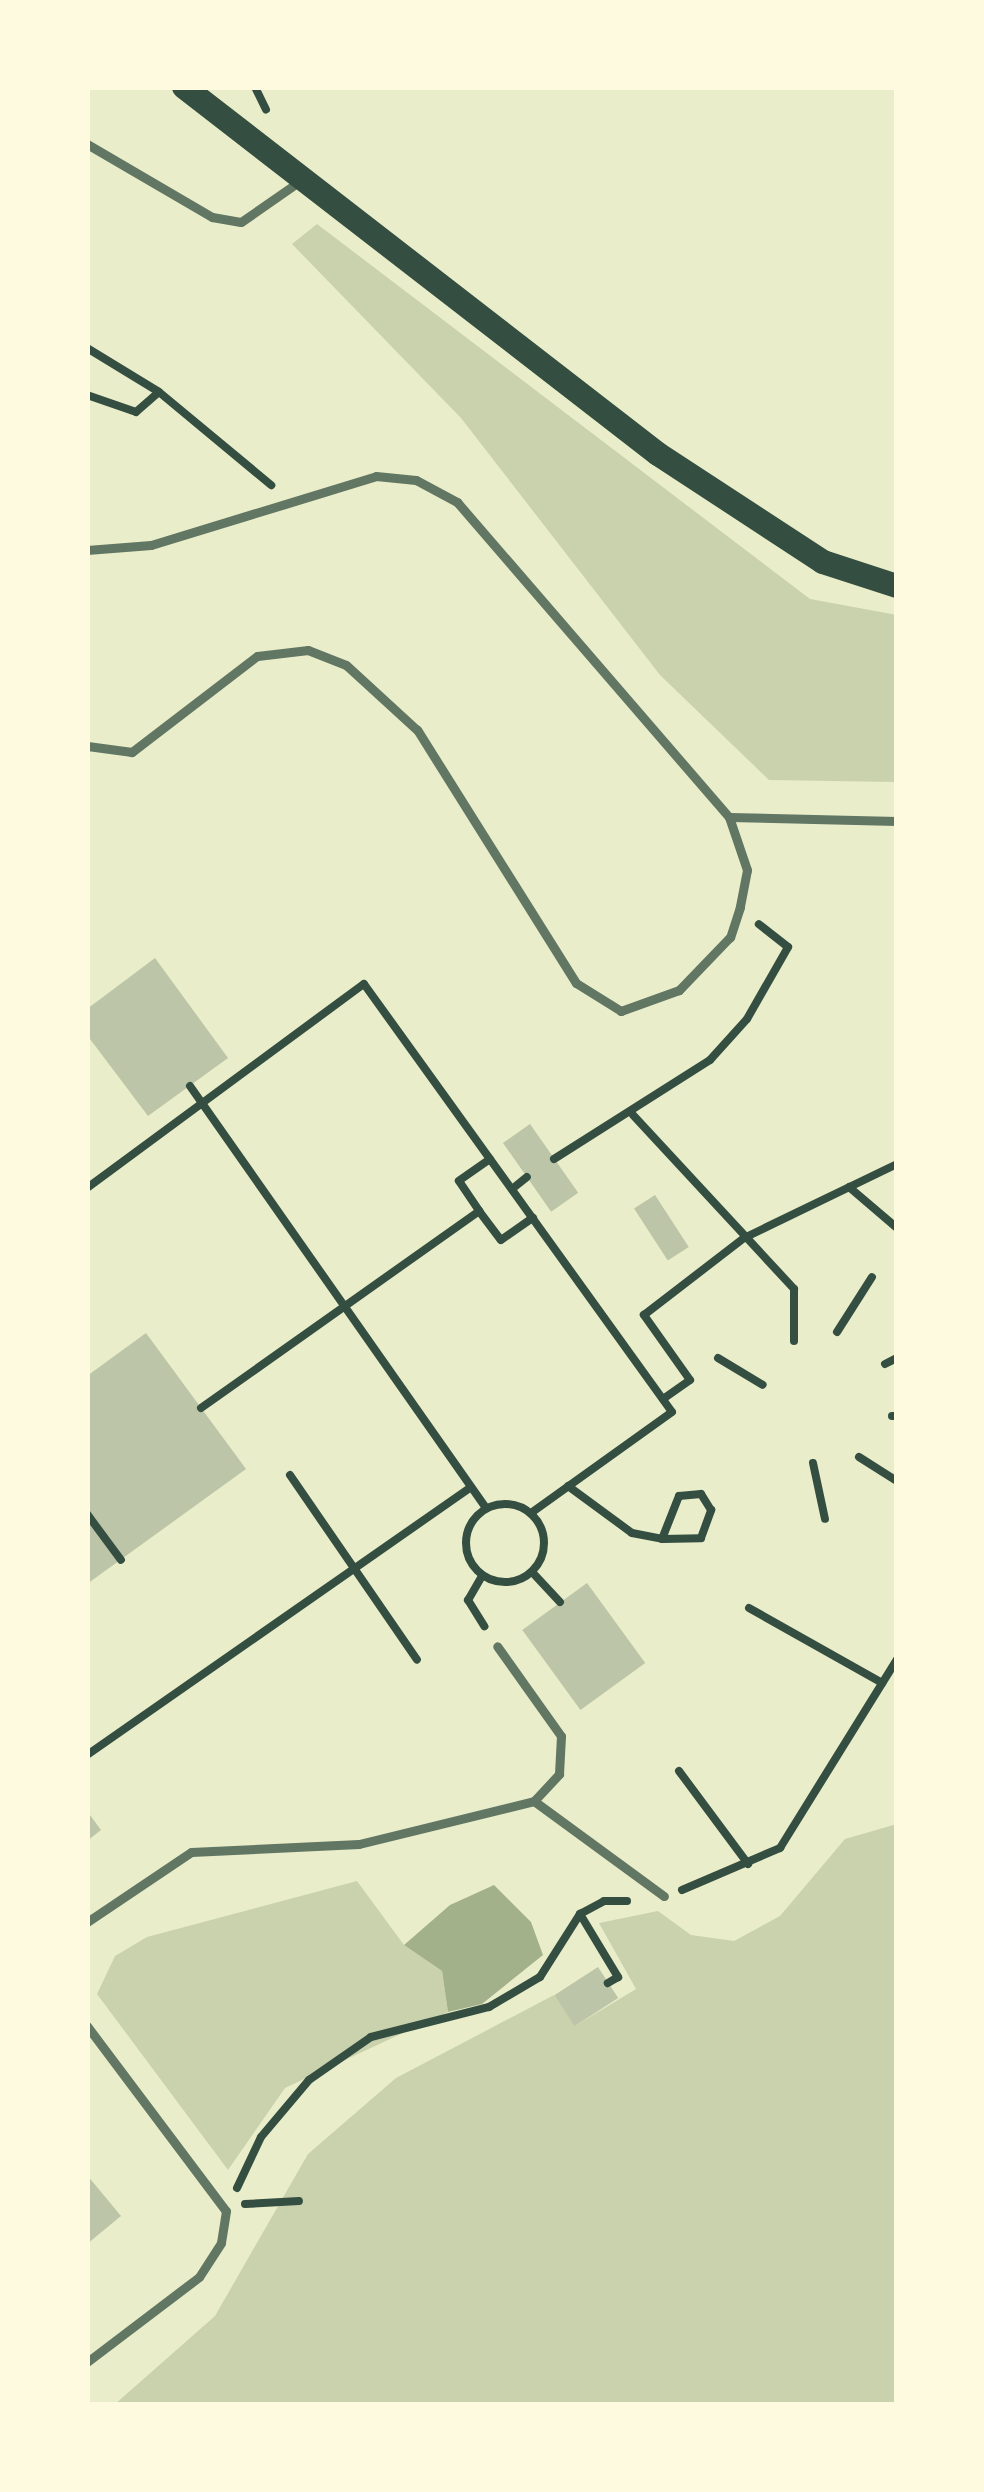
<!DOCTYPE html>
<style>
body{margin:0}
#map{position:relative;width:984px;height:2492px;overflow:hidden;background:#e9edc9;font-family:"Open Sans",sans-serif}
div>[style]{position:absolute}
.green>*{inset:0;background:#cad2ad}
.water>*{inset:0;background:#a3b18a}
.building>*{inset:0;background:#bcc5a7;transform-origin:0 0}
.path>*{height:8px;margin:-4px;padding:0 4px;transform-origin:4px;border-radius:4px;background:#344e41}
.path>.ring{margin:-4px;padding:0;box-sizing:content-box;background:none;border:8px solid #344e41;border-radius:50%}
.service>*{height:9px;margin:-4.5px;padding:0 4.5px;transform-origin:4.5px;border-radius:4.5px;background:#617663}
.secondary>*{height:24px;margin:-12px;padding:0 12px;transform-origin:12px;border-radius:12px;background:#344e41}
span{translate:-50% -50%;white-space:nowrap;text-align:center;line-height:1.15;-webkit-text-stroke:10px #fefae0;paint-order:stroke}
.frame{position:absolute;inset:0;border:90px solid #fefae0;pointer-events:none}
</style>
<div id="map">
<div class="green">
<i style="clip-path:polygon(317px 224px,810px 599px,897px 615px,897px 782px,769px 780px,660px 675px,461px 418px,292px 244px)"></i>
<i style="clip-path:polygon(897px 1824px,897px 2405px,114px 2405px,215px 2316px,308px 2154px,396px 2078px,554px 1995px,575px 2026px,636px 1989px,599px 1923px,658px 1911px,691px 1935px,734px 1941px,780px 1916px,845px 1839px)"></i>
<i style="clip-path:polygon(357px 1881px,404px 1945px,442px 1971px,448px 2012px,285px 2088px,228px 2170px,97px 1994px,115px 1956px,147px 1937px)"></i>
</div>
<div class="water">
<i style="clip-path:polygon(494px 1885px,531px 1922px,543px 1955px,482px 2004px,448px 2012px,442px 1971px,404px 1945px,450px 1905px)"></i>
</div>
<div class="building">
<i style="clip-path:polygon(155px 958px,228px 1058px,148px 1116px,87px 1035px,87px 1009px)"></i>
<i style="left:530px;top:1124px;width:84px;height:33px;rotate:55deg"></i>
<i style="left:655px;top:1195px;width:62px;height:25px;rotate:57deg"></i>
<i style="clip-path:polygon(146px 1333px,246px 1469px,87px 1584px,87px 1376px)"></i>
<i style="left:587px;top:1583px;width:99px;height:80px;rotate:54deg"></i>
<i style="clip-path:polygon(87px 1811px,101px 1830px,87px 1841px)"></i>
<i style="left:598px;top:1967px;width:37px;height:52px;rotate:57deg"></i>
<i style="clip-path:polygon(87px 2175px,121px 2216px,87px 2244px)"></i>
</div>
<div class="path">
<i style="left:255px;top:87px;width:25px;rotate:64deg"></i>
<i style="left:87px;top:348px;width:84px;rotate:31.4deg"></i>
<i style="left:159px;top:392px;width:146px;rotate:39.7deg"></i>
<i style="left:87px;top:395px;width:52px;rotate:19.1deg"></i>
<i style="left:136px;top:412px;width:30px;rotate:-41deg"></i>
<i style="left:190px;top:1086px;width:515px;rotate:54.95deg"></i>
<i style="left:633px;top:1115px;width:237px;rotate:47.2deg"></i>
<i style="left:794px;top:1289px;width:52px;rotate:90deg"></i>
<i style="left:490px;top:1159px;width:38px;rotate:145deg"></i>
<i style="left:459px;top:1181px;width:36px;rotate:56deg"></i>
<i style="left:479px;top:1211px;width:36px;rotate:53deg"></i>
<i style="left:501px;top:1240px;width:39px;rotate:-35deg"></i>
<i style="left:554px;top:1159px;width:185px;rotate:-32.4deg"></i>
<i style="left:710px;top:1060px;width:55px;rotate:-47.9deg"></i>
<i style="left:747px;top:1019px;width:83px;rotate:-60.3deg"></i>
<i style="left:788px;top:947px;width:37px;rotate:-142deg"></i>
<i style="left:849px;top:1187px;width:63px;rotate:40.5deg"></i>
<i style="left:87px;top:1188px;width:344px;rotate:-36.4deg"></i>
<i style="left:364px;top:984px;width:527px;rotate:54.26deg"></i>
<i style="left:672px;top:1412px;width:173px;rotate:144.4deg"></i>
<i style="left:512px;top:1189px;width:19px;rotate:-39deg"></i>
<i style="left:837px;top:1332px;width:65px;rotate:-57.5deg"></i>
<i style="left:718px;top:1358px;width:52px;rotate:31deg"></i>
<i style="left:885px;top:1364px;width:13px;rotate:-27deg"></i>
<i style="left:663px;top:1399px;width:33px;rotate:-35deg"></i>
<i style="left:690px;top:1380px;width:80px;rotate:-125.3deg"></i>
<i style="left:644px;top:1315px;width:126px;rotate:-37.6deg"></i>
<i style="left:744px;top:1238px;width:170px;rotate:-25.8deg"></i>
<i style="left:201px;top:1408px;width:341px;rotate:-35.3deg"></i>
<i style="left:892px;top:1416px;width:5px"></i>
<i style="left:859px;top:1457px;width:45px;rotate:32.3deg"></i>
<i style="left:813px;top:1463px;width:57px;rotate:77.9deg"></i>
<i style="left:290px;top:1475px;width:224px;rotate:55.5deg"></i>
<i style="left:568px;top:1486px;width:79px;rotate:36.3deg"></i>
<i style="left:632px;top:1533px;width:31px;rotate:11deg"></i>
<i style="left:662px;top:1539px;width:39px;rotate:-1deg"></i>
<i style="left:701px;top:1538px;width:30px;rotate:-70deg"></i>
<i style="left:711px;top:1510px;width:19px;rotate:-122deg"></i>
<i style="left:701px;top:1494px;width:22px;rotate:175deg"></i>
<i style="left:679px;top:1496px;width:46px;rotate:111.6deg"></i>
<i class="ring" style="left:466px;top:1504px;width:70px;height:70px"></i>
<i style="left:87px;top:1514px;width:57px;rotate:53.5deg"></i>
<i style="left:532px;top:1572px;width:41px;rotate:47deg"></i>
<i style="left:482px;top:1576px;width:28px;rotate:120deg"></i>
<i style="left:468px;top:1600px;width:31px;rotate:58deg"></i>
<i style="left:749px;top:1608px;width:153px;rotate:29.4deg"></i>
<i style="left:87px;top:1755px;width:468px;rotate:-34.9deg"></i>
<i style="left:679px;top:1771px;width:116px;rotate:53.4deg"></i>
<i style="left:682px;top:1890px;width:107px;rotate:-23.2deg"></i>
<i style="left:780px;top:1848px;width:222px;rotate:-58.2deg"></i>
<i style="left:580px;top:1914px;width:74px;rotate:58.9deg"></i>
<i style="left:618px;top:1977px;width:12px;rotate:149deg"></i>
<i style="left:237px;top:2188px;width:56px;rotate:-64.8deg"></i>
<i style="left:261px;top:2137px;width:75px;rotate:-49.9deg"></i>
<i style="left:309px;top:2080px;width:75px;rotate:-34.7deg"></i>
<i style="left:371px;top:2037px;width:122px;rotate:-14.3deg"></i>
<i style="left:489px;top:2007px;width:59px;rotate:-30.5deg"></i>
<i style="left:540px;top:1977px;width:75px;rotate:-57.6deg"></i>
<i style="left:580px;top:1914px;width:27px;rotate:-28deg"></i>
<i style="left:604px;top:1901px;width:23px"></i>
<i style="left:245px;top:2204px;width:54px;rotate:-3.2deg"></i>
</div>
<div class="service">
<i style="left:87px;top:144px;width:145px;rotate:30.3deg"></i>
<i style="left:212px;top:217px;width:29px;rotate:10deg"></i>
<i style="left:241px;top:222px;width:72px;rotate:-34.8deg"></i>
<i style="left:87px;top:550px;width:64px;rotate:-4.5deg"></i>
<i style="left:151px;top:545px;width:235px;rotate:-17deg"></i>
<i style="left:376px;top:476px;width:40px;rotate:5.7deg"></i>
<i style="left:416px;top:480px;width:47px;rotate:28.2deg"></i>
<i style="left:457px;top:502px;width:416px;rotate:49.2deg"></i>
<i style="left:729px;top:817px;width:56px;rotate:71.2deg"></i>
<i style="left:747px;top:870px;width:38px;rotate:101deg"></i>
<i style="left:740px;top:907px;width:32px;rotate:108deg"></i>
<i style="left:730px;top:937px;width:74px;rotate:133.9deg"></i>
<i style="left:679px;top:990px;width:62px;rotate:160.1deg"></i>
<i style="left:621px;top:1011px;width:53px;rotate:-148.1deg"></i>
<i style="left:576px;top:983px;width:299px;rotate:-122.1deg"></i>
<i style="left:417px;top:730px;width:96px;rotate:-137.5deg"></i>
<i style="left:346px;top:665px;width:41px;rotate:-158.5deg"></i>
<i style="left:308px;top:650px;width:51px;rotate:173.3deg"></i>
<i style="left:257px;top:656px;width:158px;rotate:142.5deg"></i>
<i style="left:132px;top:752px;width:45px;rotate:-172.4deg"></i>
<i style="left:729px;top:817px;width:168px;rotate:1.4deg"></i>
<i style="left:534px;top:1801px;width:161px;rotate:36.2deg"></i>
<i style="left:87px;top:1922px;width:125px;rotate:-33.9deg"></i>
<i style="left:191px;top:1852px;width:168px;rotate:-2.7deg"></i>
<i style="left:359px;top:1844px;width:180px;rotate:-13.8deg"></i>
<i style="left:534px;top:1801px;width:37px;rotate:-47deg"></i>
<i style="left:559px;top:1774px;width:38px;rotate:-87deg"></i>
<i style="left:561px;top:1736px;width:110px;rotate:-125.4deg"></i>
<i style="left:87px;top:2026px;width:231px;rotate:53.1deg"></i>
<i style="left:226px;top:2211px;width:32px;rotate:99deg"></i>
<i style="left:221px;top:2243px;width:40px;rotate:122.9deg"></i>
<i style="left:199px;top:2277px;width:141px;rotate:142.8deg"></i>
</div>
<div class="secondary">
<i style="left:184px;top:87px;width:599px;rotate:37.75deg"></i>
<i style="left:658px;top:454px;width:197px;rotate:33.2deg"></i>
<i style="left:823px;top:562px;width:78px;rotate:18deg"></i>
</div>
<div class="frame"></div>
</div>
